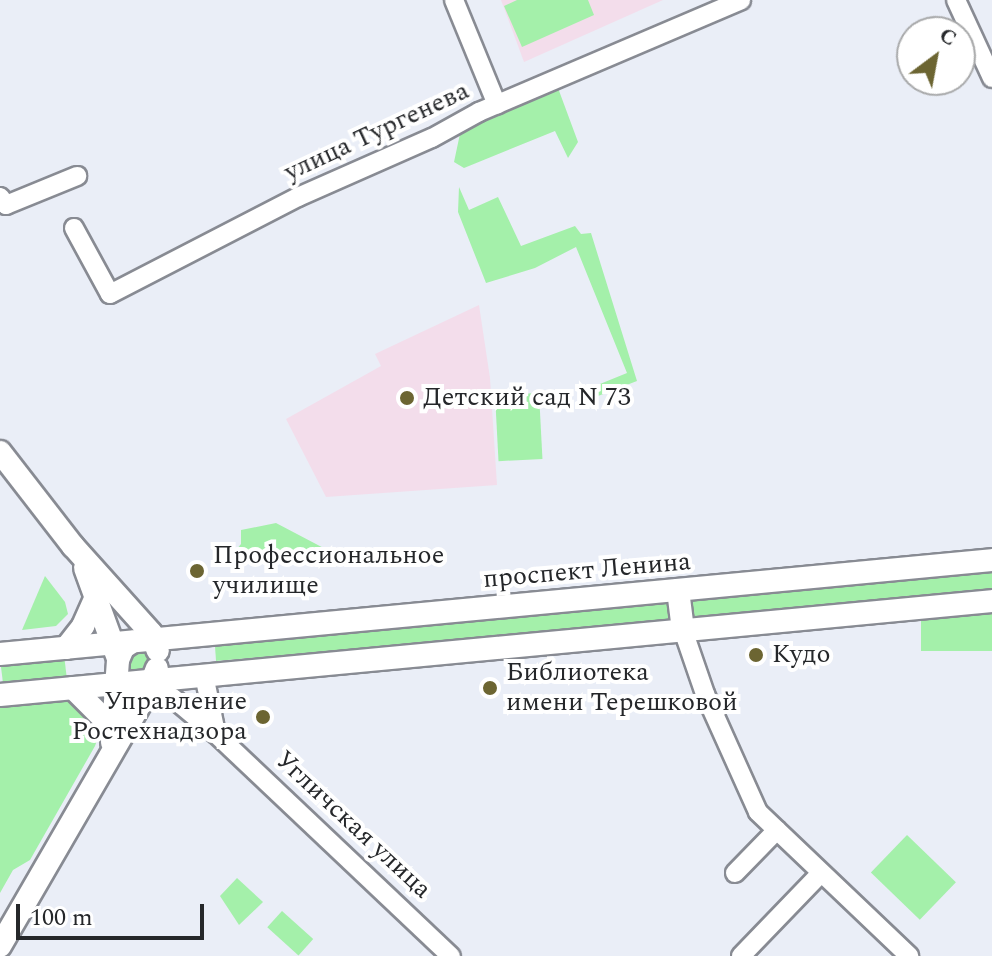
<!DOCTYPE html>
<meta charset="utf-8">
<style>
body{margin:0}
#map{position:relative;width:992px;height:956px;overflow:hidden;background:#eaeef7;font-family:Spectral,serif}
div>[style]{position:absolute}
.education>*{inset:0;background:#f3ddeb}
.green>*{inset:0;background:#a4f0aa;transform-origin:0 0}
.roads{filter:drop-shadow(2px 0 #888b93) drop-shadow(-2px 0 #888b93) drop-shadow(0 2px #888b93) drop-shadow(0 -2px #888b93)}
.minor>*{height:18px;margin:-9px;padding:0 9px;transform-origin:9px;border-radius:9px;background:#fff}
.major>*{height:22px;margin:-11px;padding:0 11px;transform-origin:11px;border-radius:11px;background:#fff}
.dots>*{width:22px;height:22px;translate:-50% -50%;box-sizing:border-box;border:4px solid #fff;border-radius:50%}
span{translate:-50% -50%;white-space:nowrap;text-align:center;line-height:1.15;-webkit-text-stroke:8px #fff;paint-order:stroke}
.street-label{font-size:26px;color:#25272a}
.poi-label{font-size:26px;color:#25272a}
.left{translate:0 -50%;text-align:left}
.right{translate:-100% -50%;text-align:right}
.north{position:absolute;left:896px;top:16px;width:80px;height:80px;box-sizing:border-box;background:#fff;border:2px solid #a8a9aa;border-radius:50%;rotate:32deg;font-size:22px;font-weight:700;line-height:32px;text-align:center;color:#25272a}
.north::after{content:'';display:block;margin:auto;width:28px;height:36px;background:#6c6532;clip-path:polygon(50% 0,100% 100%,50% 72%,0 100%)}
.scale{position:absolute;left:16px;top:904px;width:188px;height:36px;box-sizing:border-box;border:4px solid #25272a;border-top:0;padding-left:10px;font-size:24px;line-height:28px;white-space:nowrap;color:#25272a;-webkit-text-stroke:6px #fff;paint-order:stroke}
</style>
<div id="map">
<div class="education">
<i style="clip-path:polygon(501px 0,663px 0,524px 62px)"></i>
<i style="clip-path:polygon(479px 305px,490px 378px,497px 485px,326px 497px,286px 419px,381px 366px,375px 354px)"></i>
</div>
<div class="green">
<i style="clip-path:polygon(517px 0,588px 0,594px 15px,522px 47px,504px 6px)"></i>
<i style="clip-path:polygon(558px 88px,578px 142px,568px 158px,555px 131px,464px 168px,454px 162px,461px 129px)"></i>
<i style="clip-path:polygon(459px 187px,469px 210px,498px 197px,521px 246px,575px 226px,581px 234px,591px 233px,637px 381px,598px 396px,595px 386px,627px 373px,576px 247px,535px 268px,486px 283px,458px 212px)"></i>
<i style="left:539px;top:393px;width:66px;height:44px;rotate:87deg"></i>
<i style="clip-path:polygon(276px 523px,335px 554px,337px 561px,238px 563px,236px 550px,241px 544px,241px 530px)"></i>
<i style="clip-path:polygon(992px 569px,992px 589px,687px 618px,686px 601px)"></i>
<i style="clip-path:polygon(45px 576px,65px 602px,68px 614px,56px 626px,22px 630px)"></i>
<i style="clip-path:polygon(670px 601px,672px 621px,216px 661px,215px 646px)"></i>
<i style="left:992px;top:614px;width:37px;height:71px;rotate:90deg"></i>
<i style="clip-path:polygon(147px 650px,151px 658px,147px 671px,130px 671px,126px 654px)"></i>
<i style="left:64px;top:655px;width:26px;height:64px;rotate:83deg"></i>
<i style="clip-path:polygon(77px 699px,102px 726px,95px 746px,30px 860px,13px 870px,0 893px,0 703px)"></i>
<i style="left:907px;top:835px;width:68px;height:52px;rotate:44deg"></i>
<i style="clip-path:polygon(237px 878px,263px 902px,239px 925px,220px 896px)"></i>
<i style="left:282px;top:911px;width:42px;height:22px;rotate:42deg"></i>
</div>
<div class="roads">
<div class="minor">
<i style="left:454px;top:0;width:113px;rotate:67.7deg"></i>
<i style="left:956px;top:0;width:86px;rotate:65.2deg"></i>
<i style="left:0;top:197px;width:10px;rotate:53deg"></i>
<i style="left:6px;top:205px;width:77px;rotate:-22.2deg"></i>
<i style="left:74px;top:228px;width:75px;rotate:61.4deg"></i>
<i style="left:110px;top:294px;width:212px;rotate:-27.3deg"></i>
<i style="left:298px;top:197px;width:146px;rotate:-23.8deg"></i>
<i style="left:432px;top:138px;width:54px;rotate:-29deg"></i>
<i style="left:479px;top:112px;width:285px;rotate:-23.1deg"></i>
<i style="left:683px;top:630px;width:68px;rotate:71deg"></i>
<i style="left:705px;top:694px;width:129px;rotate:65.8deg"></i>
<i style="left:758px;top:812px;width:209px;rotate:43.6deg"></i>
<i style="left:204px;top:675px;width:59px;rotate:78.3deg"></i>
<i style="left:142px;top:681px;width:35px;rotate:29deg"></i>
<i style="left:173px;top:698px;width:57px;rotate:40.1deg"></i>
<i style="left:217px;top:735px;width:322px;rotate:43.4deg"></i>
<i style="left:735px;top:873px;width:60px;rotate:-45.7deg"></i>
<i style="left:741px;top:956px;width:115px;rotate:-46.1deg"></i>
</div>
<div class="major">
<i style="left:0;top:452px;width:119px;rotate:52.2deg"></i>
<i style="left:73px;top:546px;width:117px;rotate:48.1deg"></i>
<i style="left:151px;top:633px;width:19px;rotate:69deg"></i>
<i style="left:85px;top:568px;width:94px;rotate:70deg"></i>
<i style="left:678px;top:590px;width:40px;rotate:82.9deg"></i>
<i style="left:66px;top:648px;width:28px;rotate:-52deg"></i>
<i style="left:83px;top:626px;width:35px;rotate:-66deg"></i>
<i style="left:0;top:654px;width:996px;rotate:-5.41deg"></i>
<i style="left:73px;top:688px;width:59px;rotate:45deg"></i>
<i style="left:0;top:695px;width:996px;rotate:-5.41deg"></i>
<i style="left:112px;top:742px;width:82px;rotate:-85.8deg"></i>
<i style="left:118px;top:660px;width:13px;rotate:-67deg"></i>
<i style="left:123px;top:648px;width:11px;rotate:-34deg"></i>
<i style="left:0;top:946px;width:297px;rotate:-59.9deg"></i>
<i style="left:149px;top:689px;width:22px;rotate:-69deg"></i>
</div>
</div>
<div class="dots">
<i style="left:407px;top:398px;background:#6c6532"></i>
<i style="left:197px;top:571px;background:#6c6532"></i>
<i style="left:756px;top:655px;background:#6c6532"></i>
<i style="left:490px;top:688px;background:#6c6532"></i>
<i style="left:263px;top:717px;background:#6c6532"></i>
</div>
<div class="street-label">
<span style="left:377px;top:132px;rotate:-25deg">улица Тургенева</span>
<span style="left:587px;top:571px;rotate:-5deg">проспект Ленина</span>
<span style="left:353px;top:825px;rotate:43deg">Угличская улица</span>
</div>
<div class="poi-label">
<span class="left" style="left:423px;top:398px">Детский сад N 73</span>
<span class="left" style="left:213px;top:571px">Профессиональное<br>училище</span>
<span class="left" style="left:772px;top:655px">Кудо</span>
<span class="left" style="left:506px;top:688px">Библиотека<br>имени Терешковой</span>
<span class="right" style="left:247px;top:717px">Управление<br>Ростехнадзора</span>
</div>
<div class="north">С</div>
<div class="scale">100 m</div>
</div>
